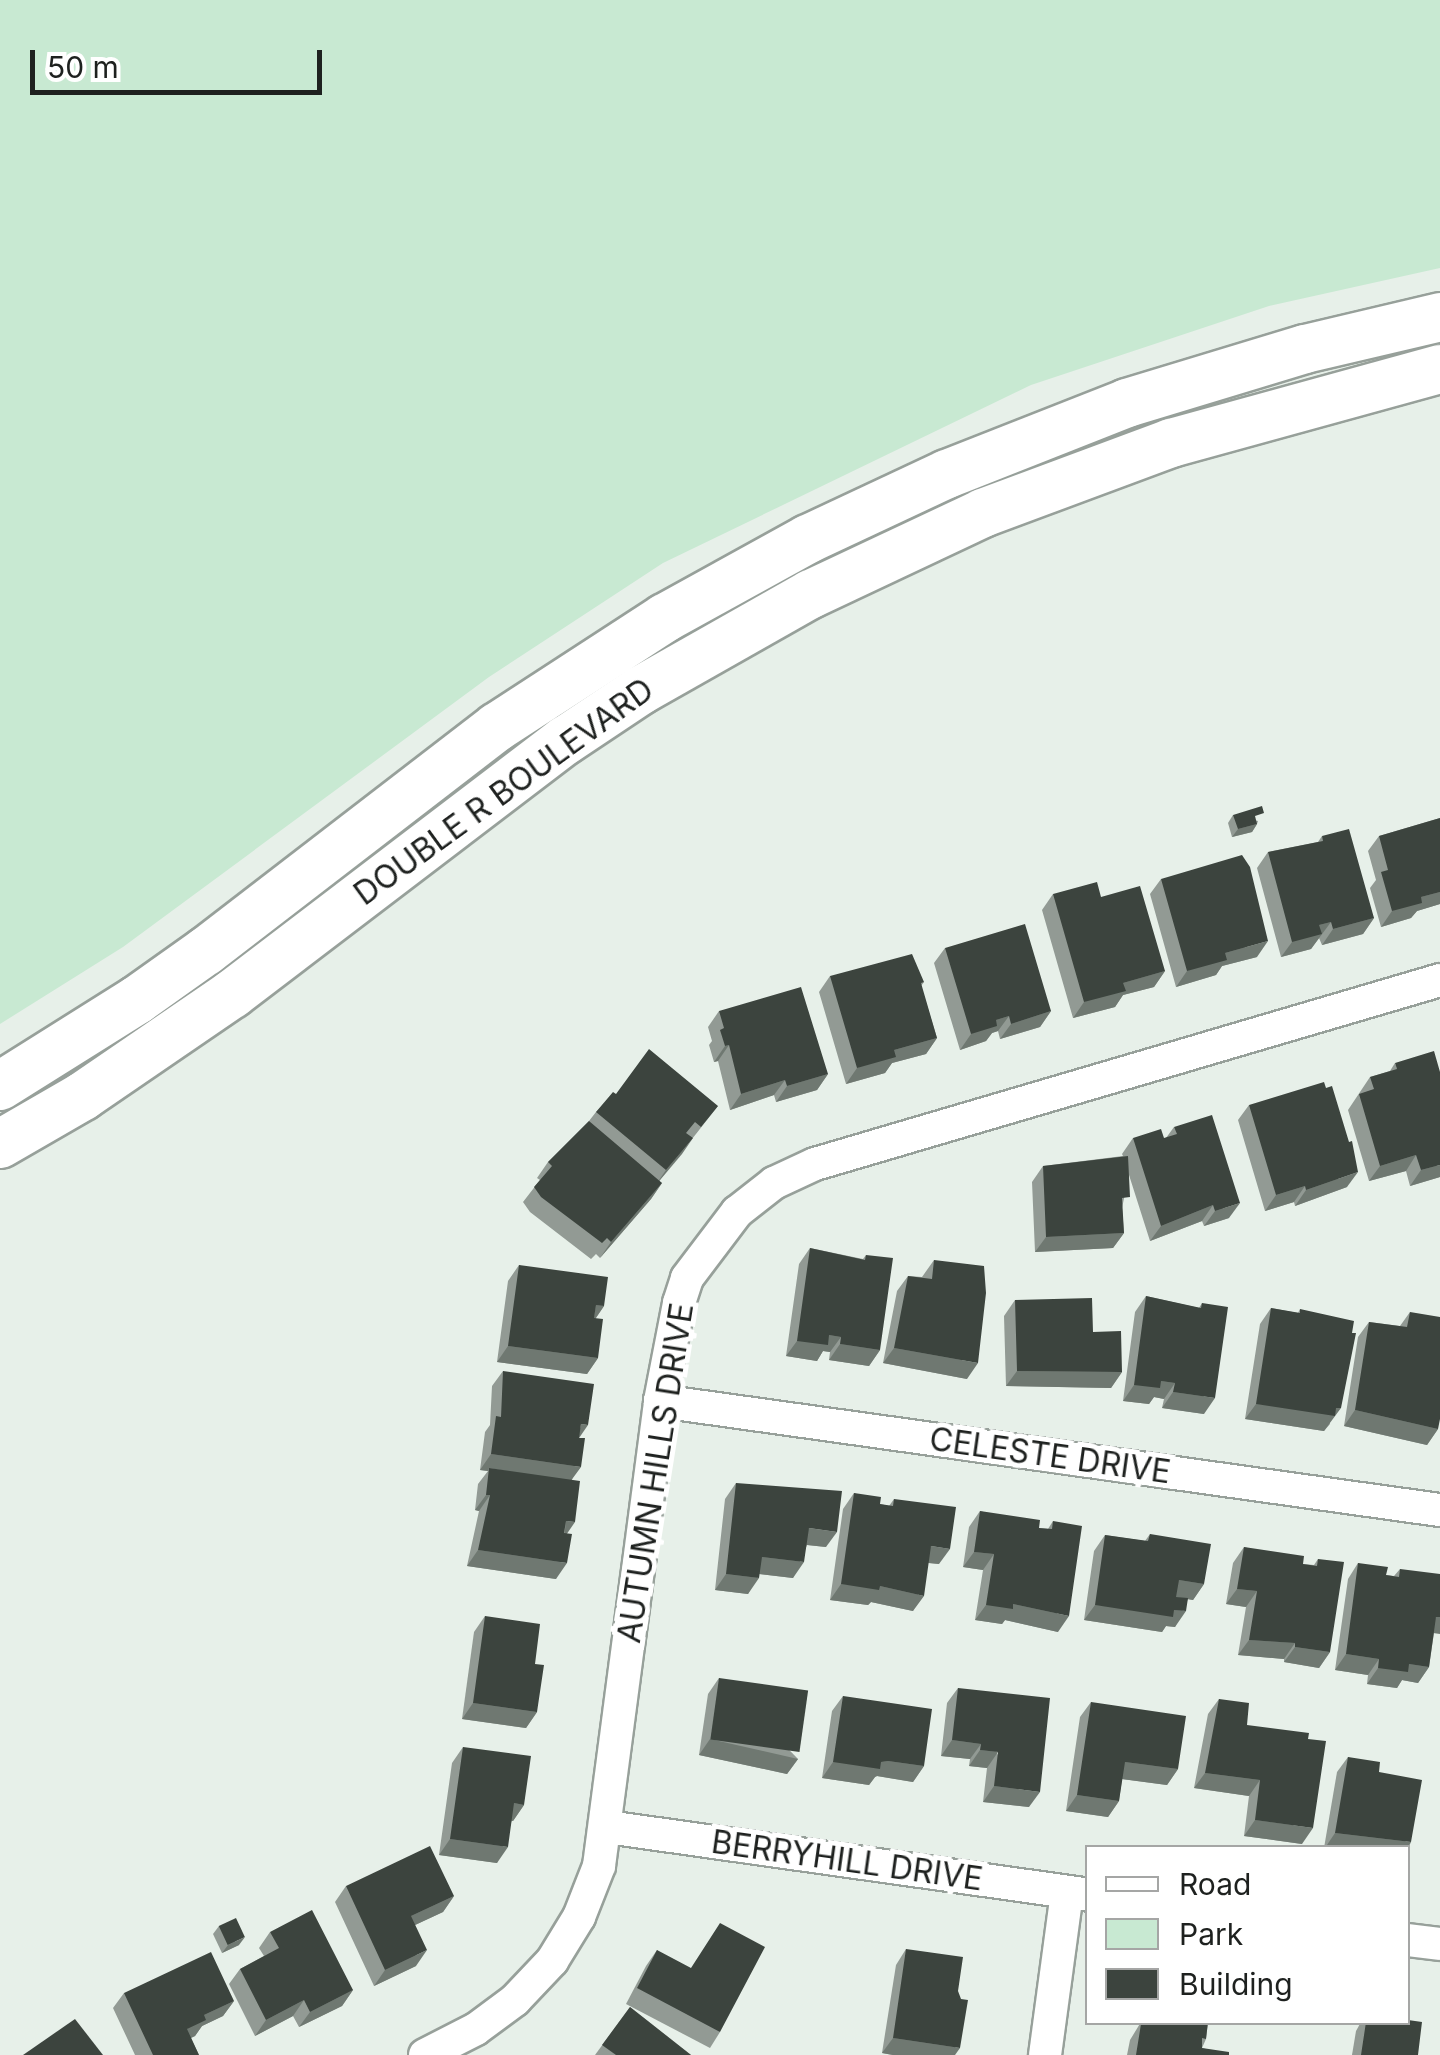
<!DOCTYPE html>
<style>
body{margin:0}
#map{position:relative;width:1440px;height:2055px;overflow:hidden;background:#e7f0e9;font-family:Inter,sans-serif}
div>[style]{position:absolute}
.green>*{inset:0;background:#c8e9d2}
.roads{filter:drop-shadow(2px 0 #97a09a) drop-shadow(-2px 0 #97a09a) drop-shadow(0 2px #97a09a) drop-shadow(0 -2px #97a09a)}
.minor>*{height:32px;margin:-16px;padding:0 16px;transform-origin:16px;border-radius:16px;background:#fff}
.secondary>*{height:48px;margin:-24px;padding:0 24px;transform-origin:24px;border-radius:24px;background:#fff}
.wall>*{inset:0;background:#929a94}
.shaded-wall>*{inset:0;background:#6f7871}
.building>*{inset:0;background:#3c443e;transform-origin:0 0}
span{translate:-50% -50%;white-space:nowrap;text-align:center;line-height:1.15;-webkit-text-stroke:10px #fff;paint-order:stroke}
.street-label{font-size:32px;color:#1e211f}
.legend{position:absolute;left:1085px;top:1845px;width:325px;height:180px;box-sizing:border-box;background:#fff;border:2px solid #a5a6a5;margin:0;padding:12px 18px;list-style:none;font-size:30px;color:#1e211f}
.legend li{display:flex;align-items:center;gap:20px;height:50px}
.legend b{width:50px;border:2px solid #a5a6a5}
.scale{position:absolute;left:30px;top:50px;width:292px;height:45px;box-sizing:border-box;border:5px solid #1e211f;border-top:0;padding-left:12px;font-size:30px;line-height:35px;white-space:nowrap;color:#1e211f;-webkit-text-stroke:8px #fff;paint-order:stroke}
</style>
<div id="map">
<div class="green">
<i style="clip-path:polygon(0 0,1440px 0,1440px 268px,1269px 306px,1031px 385px,663px 563px,489px 677px,123px 947px,0 1024px)"></i>
</div>
<div class="roads">
<div class="minor">
<i style="left:660px;top:1401px;width:788px;rotate:7.96deg"></i>
<i style="left:607px;top:1827px;width:486px;rotate:8deg"></i>
<i style="left:1408px;top:1940px;width:32px;rotate:7deg"></i>
<i style="left:425px;top:2055px;width:57px;rotate:-27deg"></i>
<i style="left:476px;top:2029px;width:49px;rotate:-36.6deg"></i>
<i style="left:515px;top:2000px;width:54px;rotate:-46.5deg"></i>
<i style="left:552px;top:1961px;width:52px;rotate:-58.5deg"></i>
<i style="left:579px;top:1917px;width:55px;rotate:-68.6deg"></i>
<i style="left:599px;top:1866px;width:469px;rotate:-82.5deg"></i>
<i style="left:660px;top:1401px;width:100px;rotate:-79deg"></i>
<i style="left:679px;top:1303px;width:26px;rotate:-72deg"></i>
<i style="left:687px;top:1278px;width:83px;rotate:-52.9deg"></i>
<i style="left:737px;top:1212px;width:47px;rotate:-38.1deg"></i>
<i style="left:774px;top:1183px;width:45px;rotate:-24.9deg"></i>
<i style="left:815px;top:1164px;width:652px;rotate:-16.4deg"></i>
<i style="left:1045px;top:2055px;width:164px;rotate:-82.3deg"></i>
</div>
<div class="secondary">
<i style="left:0;top:1086px;width:162px;rotate:-32.1deg"></i>
<i style="left:137px;top:1000px;width:85px;rotate:-35.4deg"></i>
<i style="left:206px;top:951px;width:367px;rotate:-37.6deg"></i>
<i style="left:497px;top:727px;width:200px;rotate:-33deg"></i>
<i style="left:665px;top:618px;width:163px;rotate:-28.9deg"></i>
<i style="left:808px;top:539px;width:153px;rotate:-25.1deg"></i>
<i style="left:947px;top:474px;width:193px;rotate:-21.5deg"></i>
<i style="left:1127px;top:403px;width:186px;rotate:-16.9deg"></i>
<i style="left:1305px;top:349px;width:139px;rotate:-13.3deg"></i>
<i style="left:0;top:1144px;width:96px;rotate:-30deg"></i>
<i style="left:83px;top:1096px;width:181px;rotate:-34.4deg"></i>
<i style="left:232px;top:994px;width:420px;rotate:-37.3deg"></i>
<i style="left:566px;top:740px;width:90px;rotate:-33.7deg"></i>
<i style="left:641px;top:690px;width:195px;rotate:-29.5deg"></i>
<i style="left:811px;top:594px;width:190px;rotate:-25.2deg"></i>
<i style="left:983px;top:513px;width:201px;rotate:-20.4deg"></i>
<i style="left:1171px;top:443px;width:279px;rotate:-15.4deg"></i>
</div>
</div>
<div class="wall">
<i style="clip-path:polygon(1233px 815px,1258px 821px,1257px 824px,1252px 832px,1232px 837px,1228px 823px)"></i>
<i style="clip-path:polygon(1440px 818px,1440px 904px,1417px 911px,1411px 918px,1381px 927px,1370px 888px,1376px 880px,1368px 851px,1379px 836px)"></i>
<i style="clip-path:polygon(1322px 836px,1374px 918px,1363px 934px,1322px 945px,1319px 938px,1311px 949px,1281px 957px,1257px 868px,1268px 852px,1318px 842px)"></i>
<i style="clip-path:polygon(1161px 879px,1257px 957px,1222px 966px,1216px 975px,1176px 987px,1150px 894px)"></i>
<i style="clip-path:polygon(1053px 894px,1101px 897px,1165px 971px,1154px 987px,1123px 995px,1115px 1007px,1073px 1018px,1042px 910px)"></i>
<i style="clip-path:polygon(945px 948px,1051px 1011px,1040px 1027px,1000px 1039px,998px 1031px,992px 1033px,986px 1041px,960px 1050px,934px 963px)"></i>
<i style="clip-path:polygon(830px 976px,924px 982px,921px 986px,937px 1038px,926px 1054px,892px 1063px,885px 1073px,846px 1084px,819px 992px)"></i>
<i style="clip-path:polygon(719px 1011px,828px 1074px,817px 1090px,776px 1102px,774px 1095px,730px 1110px,718px 1061px,714px 1062px,709px 1045px,712px 1041px,708px 1027px)"></i>
<i style="clip-path:polygon(1395px 1063px,1440px 1177px,1410px 1186px,1406px 1171px,1369px 1181px,1348px 1110px,1370px 1077px,1390px 1071px)"></i>
<i style="clip-path:polygon(616px 1094px,718px 1106px,659px 1181px,662px 1183px,651px 1199px,600px 1258px,596px 1254px,591px 1259px,530px 1212px,523px 1202px,540px 1180px,537px 1178px,548px 1162px,589px 1121px,596px 1112px)"></i>
<i style="clip-path:polygon(1249px 1105px,1347px 1187px,1295px 1206px,1294px 1202px,1265px 1211px,1238px 1120px)"></i>
<i style="clip-path:polygon(1174px 1127px,1229px 1218px,1204px 1226px,1202px 1221px,1150px 1241px,1129px 1175px,1122px 1208px,1124px 1233px,1113px 1248px,1035px 1252px,1032px 1182px,1043px 1166px,1123px 1156px,1122px 1154px,1133px 1138px,1166px 1138px)"></i>
<i style="clip-path:polygon(810px 1248px,863px 1259px,866px 1255px,880px 1350px,869px 1366px,829px 1360px,830px 1352px,823px 1351px,817px 1361px,786px 1356px,799px 1264px)"></i>
<i style="clip-path:polygon(934px 1260px,967px 1379px,883px 1363px,897px 1291px,908px 1276px,922px 1277px)"></i>
<i style="clip-path:polygon(519px 1265px,604px 1306px,596px 1318px,598px 1358px,587px 1374px,497px 1362px,508px 1281px)"></i>
<i style="clip-path:polygon(1146px 1296px,1199px 1308px,1202px 1303px,1204px 1414px,1162px 1408px,1164px 1399px,1154px 1397px,1149px 1404px,1123px 1401px,1135px 1312px)"></i>
<i style="clip-path:polygon(1015px 1300px,1122px 1372px,1111px 1388px,1006px 1386px,1004px 1316px)"></i>
<i style="clip-path:polygon(1271px 1308px,1298px 1313px,1300px 1309px,1330px 1424px,1324px 1431px,1245px 1419px,1260px 1324px)"></i>
<i style="clip-path:polygon(1410px 1312px,1438px 1429px,1427px 1445px,1344px 1426px,1358px 1337px,1369px 1322px,1400px 1326px)"></i>
<i style="clip-path:polygon(503px 1371px,579px 1438px,572px 1480px,566px 1534px,556px 1579px,467px 1566px,479px 1511px,475px 1510px,478px 1484px,488px 1471px,480px 1470px,485px 1432px,490px 1425px,492px 1386px)"></i>
<i style="clip-path:polygon(736px 1483px,826px 1547px,807px 1545px,793px 1578px,759px 1574px,748px 1594px,715px 1590px,725px 1499px)"></i>
<i style="clip-path:polygon(854px 1493px,880px 1504px,889px 1506px,894px 1499px,939px 1564px,928px 1563px,913px 1611px,871px 1602px,868px 1605px,830px 1600px,843px 1509px)"></i>
<i style="clip-path:polygon(980px 1511px,1039px 1528px,1048px 1529px,1053px 1521px,1058px 1632px,1005px 1620px,1002px 1624px,975px 1620px,983px 1570px,963px 1567px,969px 1527px)"></i>
<i style="clip-path:polygon(1150px 1534px,1204px 1584px,1193px 1600px,1188px 1599px,1175px 1627px,1166px 1626px,1162px 1632px,1084px 1620px,1094px 1551px,1105px 1535px,1145px 1541px)"></i>
<i style="clip-path:polygon(1244px 1547px,1303px 1564px,1314px 1565px,1318px 1559px,1330px 1652px,1319px 1668px,1284px 1662px,1284px 1659px,1238px 1655px,1246px 1607px,1226px 1604px,1233px 1563px)"></i>
<i style="clip-path:polygon(1358px 1563px,1386px 1575px,1394px 1576px,1400px 1569px,1434px 1633px,1429px 1667px,1418px 1683px,1402px 1680px,1397px 1688px,1367px 1684px,1368px 1675px,1335px 1670px,1348px 1579px)"></i>
<i style="clip-path:polygon(485px 1616px,535px 1664px,537px 1712px,526px 1728px,462px 1719px,474px 1632px)"></i>
<i style="clip-path:polygon(719px 1678px,798px 1759px,787px 1774px,699px 1755px,708px 1694px)"></i>
<i style="clip-path:polygon(958px 1688px,1029px 1807px,983px 1802px,987px 1768px,969px 1766px,970px 1759px,941px 1756px,947px 1703px)"></i>
<i style="clip-path:polygon(843px 1696px,924px 1766px,913px 1782px,877px 1776px,875px 1777px,869px 1785px,822px 1778px,832px 1711px)"></i>
<i style="clip-path:polygon(1219px 1699px,1247px 1725px,1302px 1844px,1244px 1836px,1249px 1796px,1194px 1788px,1208px 1714px)"></i>
<i style="clip-path:polygon(1091px 1702px,1178px 1769px,1167px 1785px,1122px 1779px,1119px 1801px,1108px 1817px,1066px 1811px,1080px 1717px)"></i>
<i style="clip-path:polygon(463px 1747px,524px 1805px,513px 1821px,512px 1820px,497px 1863px,439px 1855px,452px 1763px)"></i>
<i style="clip-path:polygon(1348px 1757px,1379px 1772px,1408px 1848px,1324px 1848px,1337px 1772px)"></i>
<i style="clip-path:polygon(346px 1886px,454px 1896px,443px 1912px,415px 1925px,416px 1966px,374px 1986px,335px 1902px)"></i>
<i style="clip-path:polygon(219px 1926px,239px 1945px,222px 1953px,213px 1934px)"></i>
<i style="clip-path:polygon(270px 1932px,353px 1990px,342px 2006px,299px 2027px,293px 2016px,255px 2036px,229px 1984px,240px 1969px,264px 1956px,259px 1948px)"></i>
<i style="clip-path:polygon(906px 1949px,958px 1991px,955px 2055px,893px 2055px,882px 2053px,896px 1965px)"></i>
<i style="clip-path:polygon(657px 1950px,720px 2032px,710px 2048px,626px 2004px,646px 1966px)"></i>
<i style="clip-path:polygon(124px 1993px,234px 2001px,223px 2016px,202px 2026px,195px 2036px,191px 2038px,199px 2055px,135px 2055px,113px 2008px)"></i>
<i style="clip-path:polygon(630px 2007px,691px 2055px,595px 2055px)"></i>
<i style="clip-path:polygon(1141px 2022px,1208px 2022px,1206px 2039px,1202px 2048px,1229px 2055px,1127px 2055px,1130px 2040px)"></i>
<i style="clip-path:polygon(1361px 2022px,1408px 2022px,1418px 2055px,1352px 2055px,1356px 2031px)"></i>
</div>
<div class="shaded-wall">
<i style="clip-path:polygon(1257px 824px,1252px 832px,1232px 837px,1238px 829px)"></i>
<i style="clip-path:polygon(1440px 892px,1440px 904px,1417px 911px,1411px 918px,1381px 927px,1392px 911px,1421px 897px)"></i>
<i style="clip-path:polygon(1374px 918px,1363px 934px,1322px 945px,1333px 929px)"></i>
<i style="clip-path:polygon(1331px 922px,1311px 949px,1281px 957px,1292px 942px,1319px 925px)"></i>
<i style="clip-path:polygon(1268px 941px,1257px 957px,1222px 966px,1216px 975px,1176px 987px,1187px 971px,1225px 953px)"></i>
<i style="clip-path:polygon(1165px 971px,1154px 987px,1123px 995px,1115px 1007px,1073px 1018px,1084px 1002px,1123px 983px)"></i>
<i style="clip-path:polygon(1051px 1011px,1040px 1027px,1000px 1039px,1011px 1024px)"></i>
<i style="clip-path:polygon(1009px 1016px,998px 1031px,992px 1033px,986px 1041px,960px 1050px,971px 1034px,996px 1020px)"></i>
<i style="clip-path:polygon(937px 1038px,926px 1054px,892px 1063px,885px 1073px,846px 1084px,857px 1068px,894px 1050px)"></i>
<i style="clip-path:polygon(729px 1045px,718px 1061px,714px 1062px,725px 1046px)"></i>
<i style="clip-path:polygon(828px 1074px,817px 1090px,776px 1102px,787px 1086px)"></i>
<i style="clip-path:polygon(785px 1080px,774px 1095px,730px 1110px,741px 1094px)"></i>
<i style="clip-path:polygon(693px 1138px,682px 1154px,655px 1186px,666px 1170px)"></i>
<i style="clip-path:polygon(1416px 1155px,1406px 1171px,1369px 1181px,1380px 1166px)"></i>
<i style="clip-path:polygon(1440px 1165px,1440px 1177px,1410px 1186px,1421px 1170px)"></i>
<i style="clip-path:polygon(1358px 1172px,1347px 1187px,1295px 1206px,1306px 1190px)"></i>
<i style="clip-path:polygon(662px 1183px,651px 1199px,600px 1258px,611px 1242px)"></i>
<i style="clip-path:polygon(1305px 1186px,1294px 1202px,1265px 1211px,1276px 1195px)"></i>
<i style="clip-path:polygon(1240px 1203px,1229px 1218px,1204px 1226px,1215px 1211px)"></i>
<i style="clip-path:polygon(1213px 1205px,1202px 1221px,1150px 1241px,1161px 1226px)"></i>
<i style="clip-path:polygon(1124px 1233px,1113px 1248px,1035px 1252px,1046px 1237px)"></i>
<i style="clip-path:polygon(596px 1305px,604px 1306px,593px 1322px)"></i>
<i style="clip-path:polygon(829px 1335px,841px 1337px,830px 1352px,823px 1351px,817px 1361px,786px 1356px,797px 1341px)"></i>
<i style="clip-path:polygon(840px 1344px,880px 1350px,869px 1366px,829px 1360px)"></i>
<i style="clip-path:polygon(508px 1346px,598px 1358px,587px 1374px,497px 1362px)"></i>
<i style="clip-path:polygon(894px 1348px,978px 1363px,967px 1379px,883px 1363px)"></i>
<i style="clip-path:polygon(1017px 1371px,1122px 1372px,1111px 1388px,1006px 1386px)"></i>
<i style="clip-path:polygon(1161px 1381px,1175px 1383px,1164px 1399px,1154px 1397px,1149px 1404px,1123px 1401px,1134px 1385px)"></i>
<i style="clip-path:polygon(1173px 1392px,1215px 1398px,1204px 1414px,1162px 1408px)"></i>
<i style="clip-path:polygon(1256px 1404px,1336px 1408px,1341px 1408px,1324px 1431px,1245px 1419px)"></i>
<i style="clip-path:polygon(1355px 1410px,1438px 1429px,1427px 1445px,1344px 1426px)"></i>
<i style="clip-path:polygon(581px 1424px,588px 1425px,577px 1441px)"></i>
<i style="clip-path:polygon(491px 1454px,581px 1467px,570px 1482px,489px 1468px,488px 1471px,480px 1470px)"></i>
<i style="clip-path:polygon(486px 1495px,490px 1495px,479px 1511px,475px 1510px)"></i>
<i style="clip-path:polygon(566px 1521px,575px 1522px,564px 1538px)"></i>
<i style="clip-path:polygon(809px 1528px,837px 1532px,826px 1547px,798px 1544px)"></i>
<i style="clip-path:polygon(931px 1546px,950px 1549px,939px 1564px,920px 1562px)"></i>
<i style="clip-path:polygon(478px 1550px,567px 1563px,556px 1579px,467px 1566px)"></i>
<i style="clip-path:polygon(974px 1552px,994px 1554px,983px 1570px,963px 1567px)"></i>
<i style="clip-path:polygon(762px 1557px,804px 1562px,793px 1578px,751px 1573px)"></i>
<i style="clip-path:polygon(726px 1574px,759px 1578px,748px 1594px,715px 1590px)"></i>
<i style="clip-path:polygon(1179px 1580px,1204px 1584px,1193px 1600px,1168px 1596px)"></i>
<i style="clip-path:polygon(841px 1584px,880px 1586px,924px 1596px,913px 1611px,871px 1602px,868px 1605px,830px 1600px)"></i>
<i style="clip-path:polygon(1237px 1589px,1257px 1591px,1246px 1607px,1226px 1604px)"></i>
<i style="clip-path:polygon(1013px 1604px,1069px 1616px,1058px 1632px,1005px 1620px,1002px 1624px,975px 1620px,986px 1605px)"></i>
<i style="clip-path:polygon(1095px 1605px,1174px 1610px,1186px 1611px,1175px 1627px,1166px 1626px,1162px 1632px,1084px 1620px)"></i>
<i style="clip-path:polygon(1436px 1617px,1440px 1617px,1440px 1634px,1426px 1632px)"></i>
<i style="clip-path:polygon(1249px 1640px,1295px 1643px,1284px 1659px,1238px 1655px)"></i>
<i style="clip-path:polygon(1295px 1647px,1330px 1652px,1319px 1668px,1284px 1662px)"></i>
<i style="clip-path:polygon(1346px 1654px,1379px 1659px,1368px 1675px,1335px 1670px)"></i>
<i style="clip-path:polygon(1409px 1664px,1429px 1667px,1418px 1683px,1402px 1680px,1397px 1688px,1367px 1684px,1378px 1668px)"></i>
<i style="clip-path:polygon(473px 1703px,537px 1712px,526px 1728px,462px 1719px)"></i>
<i style="clip-path:polygon(710px 1739px,798px 1759px,787px 1774px,699px 1755px)"></i>
<i style="clip-path:polygon(952px 1740px,981px 1744px,970px 1759px,941px 1756px)"></i>
<i style="clip-path:polygon(980px 1750px,998px 1752px,987px 1768px,969px 1766px)"></i>
<i style="clip-path:polygon(888px 1761px,924px 1766px,913px 1782px,877px 1776px,875px 1777px,869px 1785px,822px 1778px,833px 1762px,881px 1762px)"></i>
<i style="clip-path:polygon(1125px 1762px,1178px 1769px,1167px 1785px,1114px 1778px)"></i>
<i style="clip-path:polygon(1205px 1773px,1260px 1780px,1249px 1796px,1194px 1788px)"></i>
<i style="clip-path:polygon(994px 1786px,1040px 1792px,1029px 1807px,983px 1802px)"></i>
<i style="clip-path:polygon(1077px 1795px,1119px 1801px,1108px 1817px,1066px 1811px)"></i>
<i style="clip-path:polygon(514px 1803px,524px 1805px,513px 1821px,503px 1819px)"></i>
<i style="clip-path:polygon(1255px 1820px,1313px 1828px,1302px 1844px,1244px 1836px)"></i>
<i style="clip-path:polygon(1335px 1833px,1411px 1842px,1408px 1848px,1325px 1848px)"></i>
<i style="clip-path:polygon(450px 1839px,508px 1847px,497px 1863px,439px 1855px)"></i>
<i style="clip-path:polygon(454px 1896px,443px 1912px,400px 1932px,411px 1916px)"></i>
<i style="clip-path:polygon(245px 1937px,239px 1945px,222px 1953px,228px 1945px)"></i>
<i style="clip-path:polygon(427px 1950px,416px 1966px,374px 1986px,385px 1970px)"></i>
<i style="clip-path:polygon(353px 1990px,342px 2006px,299px 2027px,310px 2012px)"></i>
<i style="clip-path:polygon(304px 2000px,293px 2016px,255px 2036px,266px 2020px)"></i>
<i style="clip-path:polygon(234px 2001px,223px 2016px,202px 2026px,195px 2036px,176px 2045px,187px 2029px,204px 2015px)"></i>
<i style="clip-path:polygon(893px 2038px,960px 2048px,955px 2055px,893px 2055px,882px 2053px)"></i>
</div>
<div class="building">
<i style="clip-path:polygon(1262px 806px,1264px 813px,1255px 816px,1257px 824px,1238px 829px,1233px 815px)"></i>
<i style="clip-path:polygon(1440px 818px,1440px 892px,1421px 897px,1422px 903px,1392px 911px,1381px 872px,1388px 870px,1379px 836px)"></i>
<i style="clip-path:polygon(1349px 829px,1374px 918px,1333px 929px,1331px 922px,1319px 925px,1322px 934px,1292px 942px,1268px 852px,1323px 841px,1322px 836px)"></i>
<i style="clip-path:polygon(1242px 855px,1250px 867px,1268px 941px,1225px 953px,1227px 960px,1187px 971px,1161px 879px)"></i>
<i style="clip-path:polygon(1097px 882px,1101px 897px,1140px 886px,1165px 971px,1123px 983px,1126px 991px,1084px 1002px,1053px 894px)"></i>
<i style="clip-path:polygon(1025px 924px,1051px 1011px,1011px 1024px,1009px 1016px,996px 1020px,997px 1026px,971px 1034px,945px 948px)"></i>
<i style="clip-path:polygon(912px 954px,924px 982px,921px 983px,937px 1038px,894px 1050px,896px 1057px,857px 1068px,830px 976px)"></i>
<i style="clip-path:polygon(801px 987px,828px 1074px,787px 1086px,785px 1080px,741px 1094px,729px 1045px,725px 1046px,720px 1030px,724px 1028px,719px 1011px)"></i>
<i style="clip-path:polygon(649px 1049px,718px 1106px,701px 1127px,695px 1122px,686px 1133px,693px 1138px,666px 1170px,596px 1112px,613px 1092px,616px 1094px)"></i>
<i style="clip-path:polygon(1434px 1051px,1440px 1072px,1440px 1165px,1421px 1170px,1416px 1155px,1380px 1166px,1359px 1094px,1374px 1089px,1370px 1077px,1397px 1069px,1395px 1063px)"></i>
<i style="clip-path:polygon(1324px 1082px,1326px 1088px,1332px 1086px,1349px 1142px,1352px 1141px,1358px 1172px,1306px 1190px,1305px 1186px,1276px 1195px,1249px 1105px)"></i>
<i style="clip-path:polygon(1212px 1115px,1240px 1203px,1215px 1211px,1213px 1205px,1161px 1226px,1133px 1138px,1161px 1129px,1164px 1138px,1177px 1134px,1174px 1127px)"></i>
<i style="clip-path:polygon(589px 1121px,662px 1183px,611px 1242px,607px 1238px,602px 1243px,541px 1197px,534px 1187px,552px 1166px,548px 1162px)"></i>
<i style="clip-path:polygon(1128px 1156px,1130px 1197px,1122px 1198px,1124px 1233px,1046px 1237px,1043px 1166px)"></i>
<i style="clip-path:polygon(810px 1248px,865px 1260px,866px 1255px,893px 1258px,880px 1350px,840px 1344px,841px 1337px,829px 1335px,828px 1345px,797px 1341px)"></i>
<i style="clip-path:polygon(934px 1260px,984px 1266px,986px 1293px,978px 1363px,894px 1348px,908px 1276px,932px 1279px)"></i>
<i style="clip-path:polygon(519px 1265px,608px 1277px,604px 1306px,596px 1305px,594px 1318px,603px 1319px,598px 1358px,508px 1346px)"></i>
<i style="clip-path:polygon(1146px 1296px,1201px 1308px,1202px 1303px,1228px 1307px,1215px 1398px,1173px 1392px,1175px 1383px,1161px 1381px,1160px 1388px,1134px 1385px)"></i>
<i style="clip-path:polygon(1092px 1298px,1093px 1332px,1121px 1331px,1122px 1372px,1017px 1371px,1015px 1300px)"></i>
<i style="clip-path:polygon(1271px 1308px,1300px 1313px,1300px 1309px,1354px 1321px,1352px 1333px,1356px 1333px,1341px 1408px,1336px 1408px,1335px 1416px,1256px 1404px)"></i>
<i style="clip-path:polygon(1410px 1312px,1440px 1317px,1440px 1419px,1438px 1429px,1355px 1410px,1369px 1322px,1407px 1327px)"></i>
<i style="clip-path:polygon(503px 1371px,594px 1384px,588px 1425px,581px 1424px,579px 1438px,585px 1438px,581px 1467px,491px 1454px,496px 1416px,501px 1417px)"></i>
<i style="clip-path:polygon(489px 1468px,580px 1481px,575px 1522px,566px 1521px,564px 1533px,572px 1534px,567px 1563px,478px 1550px,490px 1495px,486px 1495px)"></i>
<i style="clip-path:polygon(736px 1483px,842px 1491px,837px 1532px,809px 1528px,804px 1562px,762px 1557px,759px 1578px,726px 1574px)"></i>
<i style="clip-path:polygon(854px 1493px,881px 1497px,880px 1504px,893px 1506px,894px 1499px,956px 1507px,950px 1549px,931px 1546px,924px 1596px,880px 1586px,879px 1590px,841px 1584px)"></i>
<i style="clip-path:polygon(980px 1511px,1040px 1520px,1039px 1528px,1052px 1529px,1053px 1521px,1082px 1526px,1069px 1616px,1013px 1604px,1013px 1609px,986px 1605px,994px 1554px,974px 1552px)"></i>
<i style="clip-path:polygon(1150px 1534px,1211px 1544px,1204px 1584px,1179px 1580px,1176px 1597px,1188px 1598px,1186px 1611px,1174px 1610px,1173px 1617px,1095px 1605px,1105px 1535px,1148px 1541px)"></i>
<i style="clip-path:polygon(1244px 1547px,1304px 1556px,1303px 1564px,1317px 1566px,1318px 1559px,1344px 1562px,1330px 1652px,1295px 1647px,1295px 1643px,1249px 1640px,1257px 1591px,1237px 1589px)"></i>
<i style="clip-path:polygon(1358px 1563px,1388px 1567px,1386px 1575px,1399px 1577px,1400px 1569px,1440px 1574px,1440px 1617px,1436px 1617px,1429px 1667px,1409px 1664px,1408px 1672px,1378px 1668px,1379px 1659px,1346px 1654px)"></i>
<i style="clip-path:polygon(485px 1616px,540px 1624px,535px 1664px,544px 1665px,537px 1712px,473px 1703px)"></i>
<i style="left:719px;top:1678px;width:90px;height:62px;rotate:8deg"></i>
<i style="clip-path:polygon(958px 1688px,1050px 1698px,1040px 1792px,994px 1786px,998px 1752px,980px 1750px,981px 1744px,952px 1740px)"></i>
<i style="clip-path:polygon(843px 1696px,932px 1709px,924px 1766px,888px 1761px,881px 1762px,880px 1769px,833px 1762px)"></i>
<i style="clip-path:polygon(1219px 1699px,1249px 1703px,1247px 1725px,1309px 1733px,1308px 1739px,1326px 1741px,1313px 1828px,1255px 1820px,1260px 1780px,1205px 1773px)"></i>
<i style="clip-path:polygon(1091px 1702px,1186px 1716px,1178px 1769px,1125px 1762px,1119px 1801px,1077px 1795px)"></i>
<i style="clip-path:polygon(463px 1747px,531px 1756px,524px 1805px,514px 1803px,508px 1847px,450px 1839px)"></i>
<i style="clip-path:polygon(1348px 1757px,1380px 1762px,1379px 1772px,1422px 1780px,1411px 1842px,1335px 1833px)"></i>
<i style="clip-path:polygon(430px 1846px,454px 1896px,411px 1916px,427px 1950px,385px 1970px,346px 1886px)"></i>
<i style="clip-path:polygon(312px 1910px,353px 1990px,310px 2012px,304px 2000px,266px 2020px,240px 1969px,279px 1948px,270px 1932px)"></i>
<i style="left:236px;top:1918px;width:21px;height:19px;rotate:65deg"></i>
<i style="clip-path:polygon(720px 1923px,765px 1947px,720px 2032px,637px 1988px,657px 1950px,691px 1968px)"></i>
<i style="clip-path:polygon(906px 1949px,963px 1957px,958px 1991px,961px 1999px,968px 2000px,960px 2048px,893px 2038px)"></i>
<i style="clip-path:polygon(211px 1952px,234px 2001px,204px 2015px,206px 2020px,187px 2029px,199px 2055px,153px 2055px,124px 1993px)"></i>
<i style="clip-path:polygon(630px 2007px,691px 2055px,616px 2055px,602px 2045px)"></i>
<i style="clip-path:polygon(75px 2019px,103px 2055px,23px 2055px)"></i>
<i style="clip-path:polygon(1408px 2020px,1422px 2022px,1418px 2055px,1361px 2055px,1366px 2022px,1408px 2022px)"></i>
<i style="clip-path:polygon(1143px 2022px,1208px 2022px,1206px 2039px,1202px 2038px,1202px 2048px,1229px 2052px,1229px 2055px,1136px 2055px,1141px 2024px)"></i>
</div>
<div class="street-label">
<span style="left:504px;top:792px;rotate:-36deg">DOUBLE R BOULEVARD</span>
<span style="left:1050px;top:1456px;rotate:8deg">CELESTE DRIVE</span>
<span style="left:656px;top:1473px;rotate:-81deg">AUTUMN HILLS DRIVE</span>
<span style="left:847px;top:1861px;rotate:8deg">BERRYHILL DRIVE</span>
</div>
<ul class="legend">
<li><b style="height:12px;background:#fff"></b>Road</li>
<li><b style="height:28px;background:#c8e9d2"></b>Park</li>
<li><b style="height:28px;background:#3c443e"></b>Building</li>
</ul>
<div class="scale">50 m</div>
</div>
